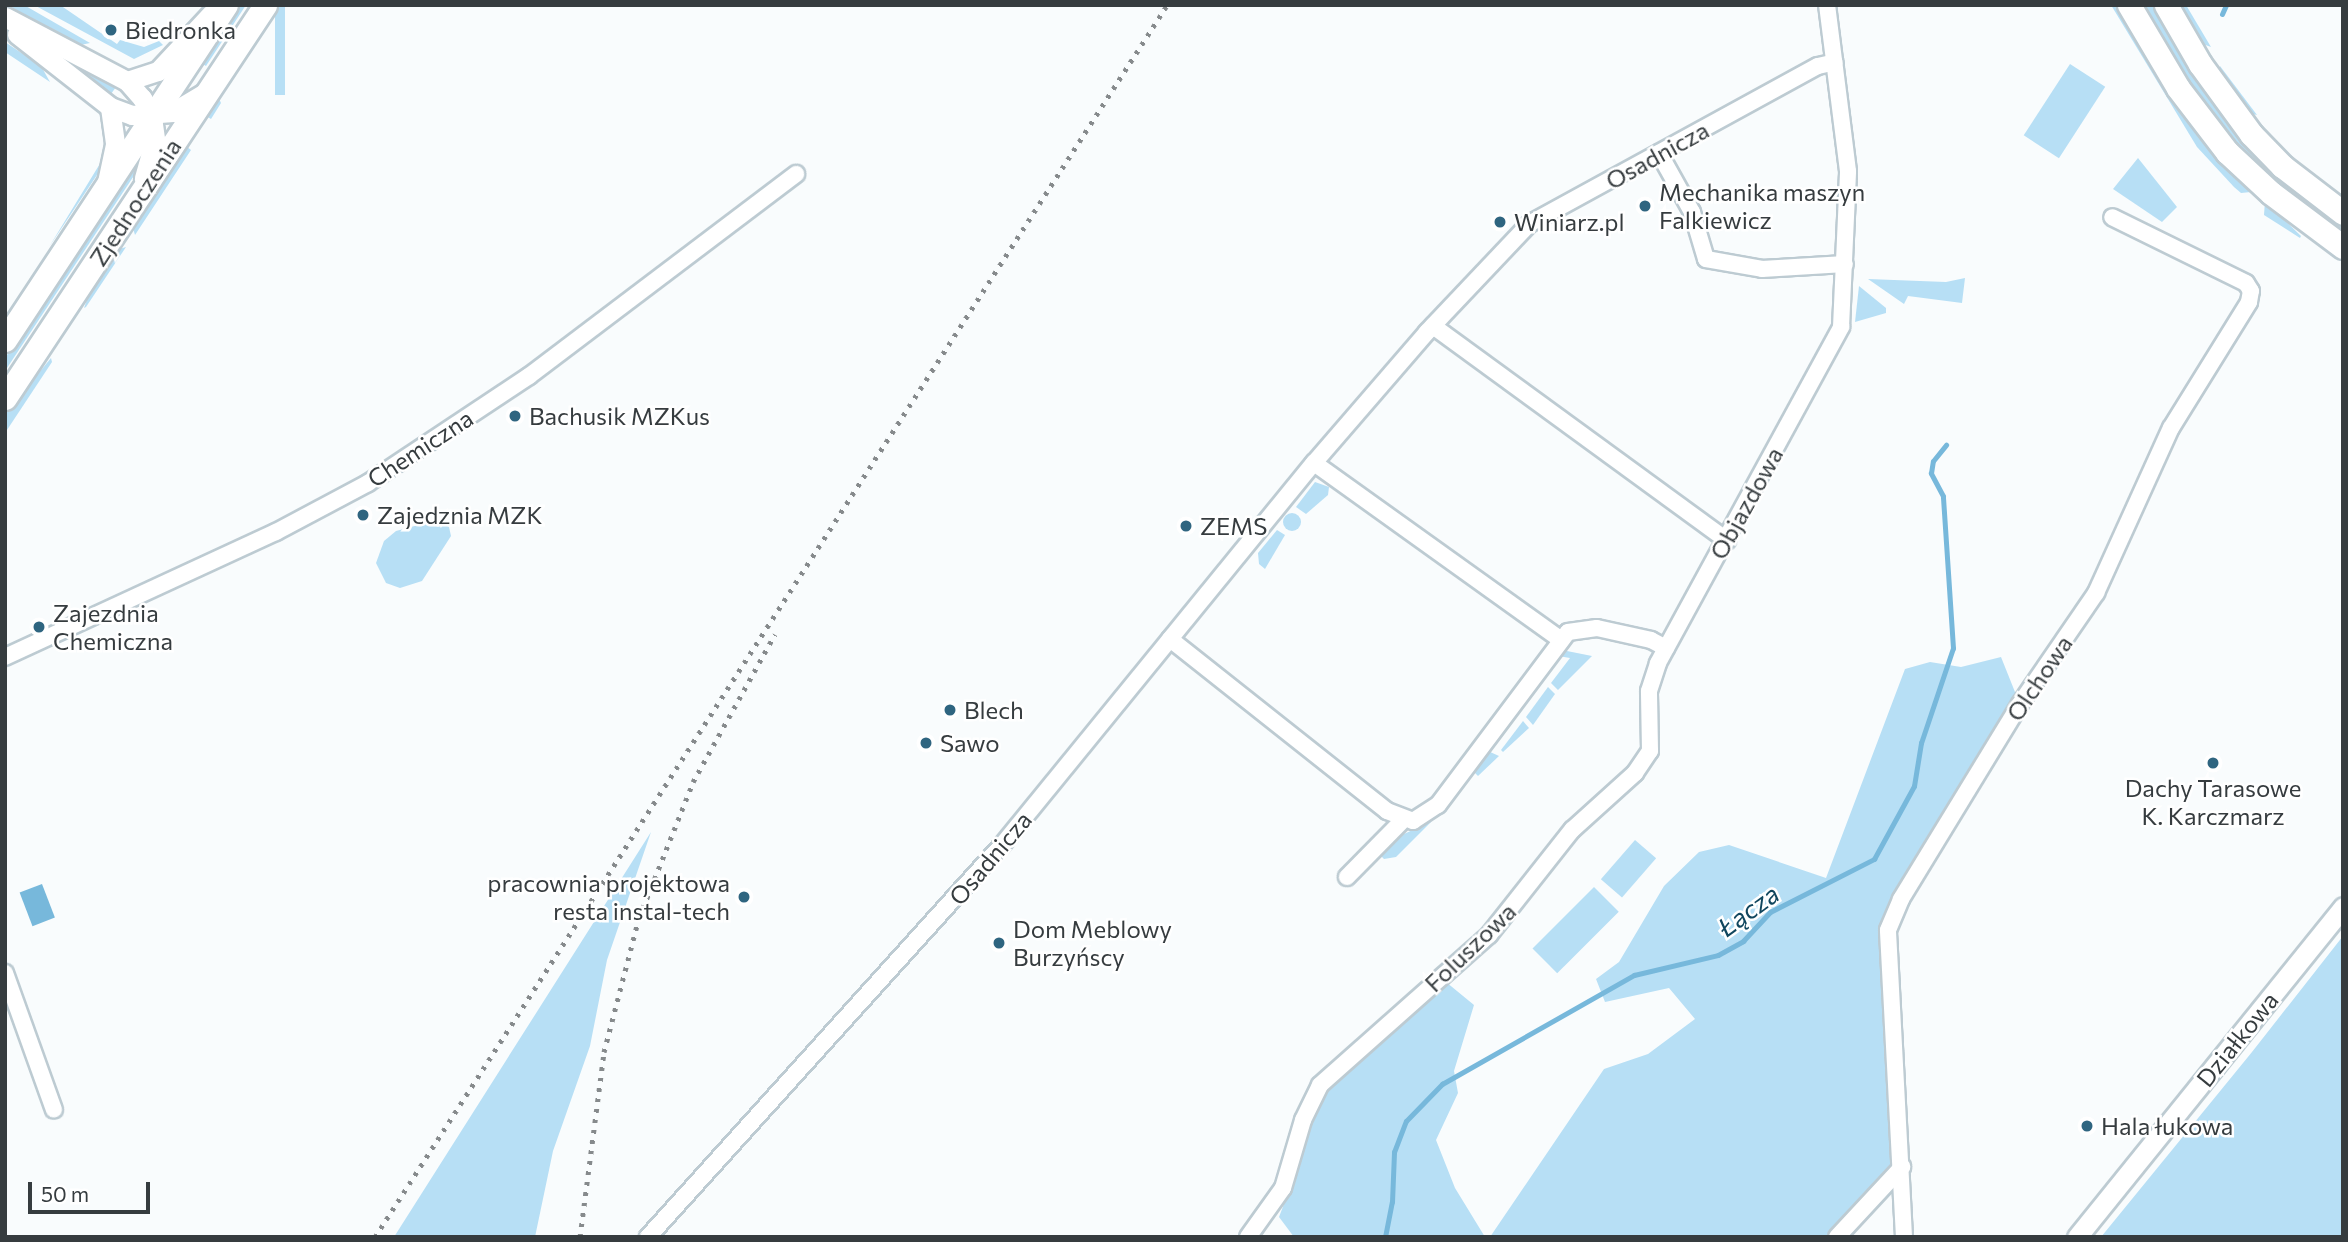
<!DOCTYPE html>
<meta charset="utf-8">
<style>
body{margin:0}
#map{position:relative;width:2348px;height:1242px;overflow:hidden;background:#f9fcfd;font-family:Commissioner,sans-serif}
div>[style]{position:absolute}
.green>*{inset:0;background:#b7dff5;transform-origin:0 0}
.round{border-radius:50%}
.water>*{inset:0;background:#77b8db;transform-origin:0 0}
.stream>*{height:5px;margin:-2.5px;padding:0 2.5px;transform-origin:2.5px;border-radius:2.5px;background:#77b8db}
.roads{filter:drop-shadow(2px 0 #bdcbd2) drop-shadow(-2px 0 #bdcbd2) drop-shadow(0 2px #bdcbd2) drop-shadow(0 -2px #bdcbd2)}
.minor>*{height:16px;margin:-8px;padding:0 8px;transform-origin:8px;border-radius:8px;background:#fff}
.tertiary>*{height:19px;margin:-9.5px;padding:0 9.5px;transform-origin:9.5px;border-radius:9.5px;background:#fff}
.secondary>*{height:23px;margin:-11.5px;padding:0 11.5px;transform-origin:11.5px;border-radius:11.5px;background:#fff}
.rail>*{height:5px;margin-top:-2.5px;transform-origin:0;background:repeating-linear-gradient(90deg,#868a8c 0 3.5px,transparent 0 10.5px)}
.dots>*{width:19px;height:19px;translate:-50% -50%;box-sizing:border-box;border:4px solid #fff;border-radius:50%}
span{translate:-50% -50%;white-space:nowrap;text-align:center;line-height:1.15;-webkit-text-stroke:5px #fff;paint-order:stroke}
.poi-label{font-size:24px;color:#363c3f}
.left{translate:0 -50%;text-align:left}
.right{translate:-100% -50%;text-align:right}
.street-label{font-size:24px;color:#363c3f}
.water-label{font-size:26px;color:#10465e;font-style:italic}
.frame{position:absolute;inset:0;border:7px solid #363c3f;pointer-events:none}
.scale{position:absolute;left:28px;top:1182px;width:122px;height:32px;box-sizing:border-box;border:4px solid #363c3f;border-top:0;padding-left:9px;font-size:21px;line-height:24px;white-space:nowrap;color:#363c3f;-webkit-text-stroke:5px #fff;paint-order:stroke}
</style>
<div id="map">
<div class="green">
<i style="clip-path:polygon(8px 5px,24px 5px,90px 43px,76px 46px)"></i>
<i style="clip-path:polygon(34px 5px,60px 5px,117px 44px,120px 40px,144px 47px,159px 41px,163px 45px,134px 59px)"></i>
<i style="clip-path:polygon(238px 5px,246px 5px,206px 66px,201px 63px)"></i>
<i style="left:275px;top:5px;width:10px;height:90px"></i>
<i style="clip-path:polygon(2111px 5px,2117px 5px,2254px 189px,2251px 192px,2241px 193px,2234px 187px,2197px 147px)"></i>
<i style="clip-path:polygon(2140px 5px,2155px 5px,2273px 168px,2266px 176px,2193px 94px)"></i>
<i style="clip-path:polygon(2176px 5px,2186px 5px,2211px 47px,2200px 43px)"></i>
<i style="clip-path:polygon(5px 42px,41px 66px,50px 82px,5px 52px)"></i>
<i style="clip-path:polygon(68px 61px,116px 87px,111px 94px,67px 62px)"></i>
<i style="left:2070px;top:64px;width:42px;height:85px;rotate:33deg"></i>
<i style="clip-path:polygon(2220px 66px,2257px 115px,2245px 112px,2219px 73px)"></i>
<i style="clip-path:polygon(217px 94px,221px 103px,211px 119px,206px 116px,186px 146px,191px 150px,135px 235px,132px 225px)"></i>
<i style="clip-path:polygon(107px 132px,107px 151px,101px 169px,49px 247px,101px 162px)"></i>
<i style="clip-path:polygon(144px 150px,143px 162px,5px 371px,5px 358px)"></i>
<i style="clip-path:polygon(2138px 158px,2177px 207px,2162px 222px,2113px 189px)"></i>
<i style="clip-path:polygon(2285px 180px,2343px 224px,2343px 234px,2279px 188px)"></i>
<i style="clip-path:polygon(2265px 201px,2301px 236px,2300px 238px,2264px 215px)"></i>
<i style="clip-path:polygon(126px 247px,86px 307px,84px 308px,93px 283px,113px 251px)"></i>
<i style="clip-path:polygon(1965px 278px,1962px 303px,1908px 296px,1904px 304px,1868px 279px,1946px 282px)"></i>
<i style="clip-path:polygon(1859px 286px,1886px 308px,1886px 313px,1855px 322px)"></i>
<i style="clip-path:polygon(51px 358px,52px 362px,5px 433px,5px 414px)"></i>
<i style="clip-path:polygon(1315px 482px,1329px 487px,1328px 495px,1306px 514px,1296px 507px)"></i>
<i class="round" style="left:1283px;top:513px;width:18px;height:18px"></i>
<i style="clip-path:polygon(437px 520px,449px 527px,451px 536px,422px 581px,400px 588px,386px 583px,376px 563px,384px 541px,396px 531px)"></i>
<i style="clip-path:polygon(1277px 530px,1285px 535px,1265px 569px,1259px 564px,1258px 553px)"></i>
<i style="clip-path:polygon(1562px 650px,1592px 656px,1558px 690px,1551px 683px,1570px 658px,1558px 656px)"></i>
<i style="clip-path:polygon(2001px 657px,2019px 702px,1919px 869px,1893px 944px,1911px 1189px,1874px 1195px,1832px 1237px,1490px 1237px,1604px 1069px,1648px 1054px,1695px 1019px,1669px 988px,1605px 1002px,1596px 979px,1619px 962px,1664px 886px,1699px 852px,1729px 845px,1826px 878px,1905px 669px,1930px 662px,1961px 667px)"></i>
<i style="clip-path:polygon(1548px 687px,1555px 694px,1533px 725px,1526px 717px)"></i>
<i style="clip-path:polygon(1523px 721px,1529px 728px,1503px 752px,1501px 750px)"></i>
<i style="clip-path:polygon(1488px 751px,1499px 756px,1478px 776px,1473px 771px)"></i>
<i style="clip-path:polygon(1432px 821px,1396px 857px,1384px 859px,1380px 855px,1404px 834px)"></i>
<i style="clip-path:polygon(651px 832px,607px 960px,590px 1046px,553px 1151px,535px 1237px,394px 1237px)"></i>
<i style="left:1635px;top:840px;width:28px;height:52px;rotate:41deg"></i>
<i style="left:1594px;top:887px;width:35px;height:87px;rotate:45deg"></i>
<i style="clip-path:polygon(2343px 936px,2343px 1237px,2101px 1237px,2252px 1052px)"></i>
<i style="clip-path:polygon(1446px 982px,1474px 1005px,1454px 1071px,1458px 1093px,1436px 1140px,1455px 1188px,1485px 1237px,1294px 1237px,1279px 1217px,1297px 1170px,1303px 1127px,1315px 1101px,1339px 1070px)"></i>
</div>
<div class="water">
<i style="left:42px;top:884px;width:36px;height:24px;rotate:69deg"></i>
</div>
<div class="stream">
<i style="left:2222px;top:14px;width:10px;rotate:-66deg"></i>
<i style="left:1385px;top:1237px;width:36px;rotate:-79deg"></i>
<i style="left:1392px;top:1202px;width:50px;rotate:-87.7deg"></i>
<i style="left:1394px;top:1152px;width:33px;rotate:-69deg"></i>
<i style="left:1406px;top:1121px;width:52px;rotate:-45.8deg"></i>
<i style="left:1442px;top:1084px;width:221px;rotate:-29.6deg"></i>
<i style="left:1634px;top:975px;width:86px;rotate:-13.4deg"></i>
<i style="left:1718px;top:955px;width:29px;rotate:-29deg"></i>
<i style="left:1743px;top:941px;width:40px;rotate:-47deg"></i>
<i style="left:1770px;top:912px;width:117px;rotate:-27deg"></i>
<i style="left:1874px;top:859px;width:83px;rotate:-61.3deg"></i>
<i style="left:1914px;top:786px;width:44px;rotate:-80.8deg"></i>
<i style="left:1921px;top:743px;width:100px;rotate:-71.4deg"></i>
<i style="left:1953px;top:648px;width:152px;rotate:-93.8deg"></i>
<i style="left:1943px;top:496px;width:26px;rotate:-118deg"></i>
<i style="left:1931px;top:473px;width:12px;rotate:-81deg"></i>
<i style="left:1933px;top:461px;width:21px;rotate:-51deg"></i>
</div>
<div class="roads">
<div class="minor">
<i style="left:1659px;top:153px;width:68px;rotate:60.8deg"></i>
<i style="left:1692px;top:212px;width:49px;rotate:73.4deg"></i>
<i style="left:1706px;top:259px;width:57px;rotate:10.1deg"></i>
<i style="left:1762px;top:269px;width:83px;rotate:-3.4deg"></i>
<i style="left:1433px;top:326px;width:364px;rotate:36.1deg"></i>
<i style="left:1314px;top:463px;width:304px;rotate:35.6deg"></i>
<i style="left:1170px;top:639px;width:277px;rotate:38.4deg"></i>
<i style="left:1387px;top:811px;width:28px;rotate:21deg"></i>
<i style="left:1413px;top:821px;width:30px;rotate:-33deg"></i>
<i style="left:1438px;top:805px;width:216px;rotate:-53.1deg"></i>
<i style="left:1568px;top:632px;width:29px;rotate:-8deg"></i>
<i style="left:1597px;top:628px;width:55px;rotate:12.5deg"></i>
<i style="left:1651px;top:640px;width:17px;rotate:28deg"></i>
<i style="left:5px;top:657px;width:298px;rotate:-24.8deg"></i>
<i style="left:276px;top:532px;width:104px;rotate:-28deg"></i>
<i style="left:368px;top:483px;width:193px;rotate:-33.6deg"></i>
<i style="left:529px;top:376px;width:335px;rotate:-37.1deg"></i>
<i style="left:1347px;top:877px;width:81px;rotate:-45.5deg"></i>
<i style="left:5px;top:973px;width:145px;rotate:70.3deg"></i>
<i style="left:648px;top:1237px;width:528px;rotate:-47.92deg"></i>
<i style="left:1002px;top:845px;width:493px;rotate:-50.8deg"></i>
<i style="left:1314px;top:463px;width:173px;rotate:-49.2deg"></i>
<i style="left:1427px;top:332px;width:149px;rotate:-46.6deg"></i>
<i style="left:1529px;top:224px;width:329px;rotate:-28.7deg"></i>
<i style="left:1818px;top:66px;width:17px;rotate:-13deg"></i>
<i style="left:1248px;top:1237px;width:60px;rotate:-54.5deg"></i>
<i style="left:1283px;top:1188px;width:71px;rotate:-73.6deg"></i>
<i style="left:1303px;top:1120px;width:39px;rotate:-64deg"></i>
<i style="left:1320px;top:1085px;width:226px;rotate:-41.6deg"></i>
<i style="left:1489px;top:935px;width:134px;rotate:-51.7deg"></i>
<i style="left:1572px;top:830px;width:85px;rotate:-42.1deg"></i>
<i style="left:1635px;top:773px;width:27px;rotate:-56deg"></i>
<i style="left:1650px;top:751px;width:60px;rotate:-91deg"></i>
<i style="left:1649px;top:691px;width:29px;rotate:-72deg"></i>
<i style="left:1658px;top:663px;width:383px;rotate:-61.4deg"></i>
<i style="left:1841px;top:327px;width:156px;rotate:-87.4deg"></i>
<i style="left:1848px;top:171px;width:167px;rotate:-97.2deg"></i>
<i style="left:1837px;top:1237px;width:96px;rotate:-47.1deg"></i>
<i style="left:1904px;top:1237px;width:307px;rotate:-93deg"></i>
<i style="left:1888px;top:930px;width:34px;rotate:-67deg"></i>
<i style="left:1901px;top:899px;width:228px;rotate:-58.6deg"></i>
<i style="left:2020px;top:704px;width:135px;rotate:-55.6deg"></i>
<i style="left:2096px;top:593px;width:181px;rotate:-65.6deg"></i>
<i style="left:2171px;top:428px;width:148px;rotate:-58.2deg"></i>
<i style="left:2249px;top:302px;width:11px;rotate:-80deg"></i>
<i style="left:2251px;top:291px;width:9px;rotate:-122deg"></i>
<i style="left:2246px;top:283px;width:149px;rotate:-153.8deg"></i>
</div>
<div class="tertiary">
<i style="left:5px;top:17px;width:138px;rotate:27.7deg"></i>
<i style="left:127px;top:81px;width:23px;rotate:49deg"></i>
<i style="left:142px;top:98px;width:21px;rotate:62deg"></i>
<i style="left:152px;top:117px;width:22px;rotate:82deg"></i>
<i style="left:155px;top:139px;width:41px;rotate:105.8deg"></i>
<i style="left:17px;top:34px;width:118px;rotate:38.1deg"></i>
<i style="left:110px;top:107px;width:23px;rotate:20deg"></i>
<i style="left:132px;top:115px;width:41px;rotate:-4.2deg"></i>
<i style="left:173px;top:112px;width:39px;rotate:-31deg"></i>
<i style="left:127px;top:81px;width:33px;rotate:-18deg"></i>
<i style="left:158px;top:71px;width:78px;rotate:-47.1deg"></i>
<i style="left:107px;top:182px;width:40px;rotate:-78deg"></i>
<i style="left:115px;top:143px;width:36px;rotate:-98deg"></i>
<i style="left:2077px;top:1237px;width:424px;rotate:-51.1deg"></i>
</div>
<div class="secondary">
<i style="left:2129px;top:5px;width:96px;rotate:59.4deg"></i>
<i style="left:2178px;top:88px;width:81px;rotate:52.6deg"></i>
<i style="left:2227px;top:152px;width:60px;rotate:43deg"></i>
<i style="left:2271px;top:193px;width:90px;rotate:36.9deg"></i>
<i style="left:2166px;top:5px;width:68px;rotate:60deg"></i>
<i style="left:2200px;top:64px;width:87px;rotate:53.9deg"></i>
<i style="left:2251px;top:134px;width:45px;rotate:45.9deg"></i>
<i style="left:2282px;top:166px;width:77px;rotate:37.6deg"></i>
<i style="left:5px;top:340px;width:401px;rotate:-56.6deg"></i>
<i style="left:5px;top:398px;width:471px;rotate:-56.5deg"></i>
</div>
</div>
<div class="rail">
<i style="left:375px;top:1237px;width:1465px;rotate:-57.26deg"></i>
<i style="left:580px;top:1237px;width:187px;rotate:-82.6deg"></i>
<i style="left:604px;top:1052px;width:138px;rotate:-75.4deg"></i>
<i style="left:639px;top:918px;width:146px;rotate:-68.3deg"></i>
<i style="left:693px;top:782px;width:169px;rotate:-61deg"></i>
</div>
<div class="dots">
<i style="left:111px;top:30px;background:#2f6580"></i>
<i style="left:1645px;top:206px;background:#2f6580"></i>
<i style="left:1500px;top:222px;background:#2f6580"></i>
<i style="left:515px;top:416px;background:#2f6580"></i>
<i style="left:363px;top:515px;background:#2f6580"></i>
<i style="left:1186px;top:526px;background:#2f6580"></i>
<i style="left:39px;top:627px;background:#2f6580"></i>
<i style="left:950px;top:710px;background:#2f6580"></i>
<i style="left:926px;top:743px;background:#2f6580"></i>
<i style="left:2213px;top:763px;background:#2f6580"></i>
<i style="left:744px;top:897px;background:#2f6580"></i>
<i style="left:999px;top:943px;background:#2f6580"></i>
<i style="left:2087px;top:1126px;background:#2f6580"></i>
</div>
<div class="poi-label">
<span class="left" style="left:125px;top:30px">Biedronka</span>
<span class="left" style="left:1659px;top:206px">Mechanika maszyn<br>Falkiewicz</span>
<span class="left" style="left:1514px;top:222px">Winiarz.pl</span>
<span class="left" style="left:529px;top:416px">Bachusik MZKus</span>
<span class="left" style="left:377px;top:515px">Zajedznia MZK</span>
<span class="left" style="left:1200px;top:526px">ZEMS</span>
<span class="left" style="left:53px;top:627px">Zajezdnia<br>Chemiczna</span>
<span class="left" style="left:964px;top:710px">Blech</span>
<span class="left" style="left:940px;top:743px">Sawo</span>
<span style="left:2213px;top:802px">Dachy Tarasowe<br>K. Karczmarz</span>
<span class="right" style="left:730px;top:897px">pracownia projektowa<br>resta instal-tech</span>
<span class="left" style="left:1013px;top:943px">Dom Meblowy<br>Burzyńscy</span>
<span class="left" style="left:2101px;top:1126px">Hala łukowa</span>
</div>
<div class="street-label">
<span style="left:1657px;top:155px;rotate:-29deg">Osadnicza</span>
<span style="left:135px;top:202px;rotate:-57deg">Zjednoczenia</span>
<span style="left:420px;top:448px;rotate:-33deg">Chemiczna</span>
<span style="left:1746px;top:503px;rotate:-61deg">Objazdowa</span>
<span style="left:2039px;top:678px;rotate:-56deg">Olchowa</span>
<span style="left:990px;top:858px;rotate:-50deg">Osadnicza</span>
<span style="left:1470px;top:947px;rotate:-44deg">Foluszowa</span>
<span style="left:2237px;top:1039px;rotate:-51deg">Działkowa</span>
</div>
<div class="water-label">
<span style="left:1748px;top:910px;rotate:-36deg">Łącza</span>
</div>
<div class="frame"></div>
<div class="scale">50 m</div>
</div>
